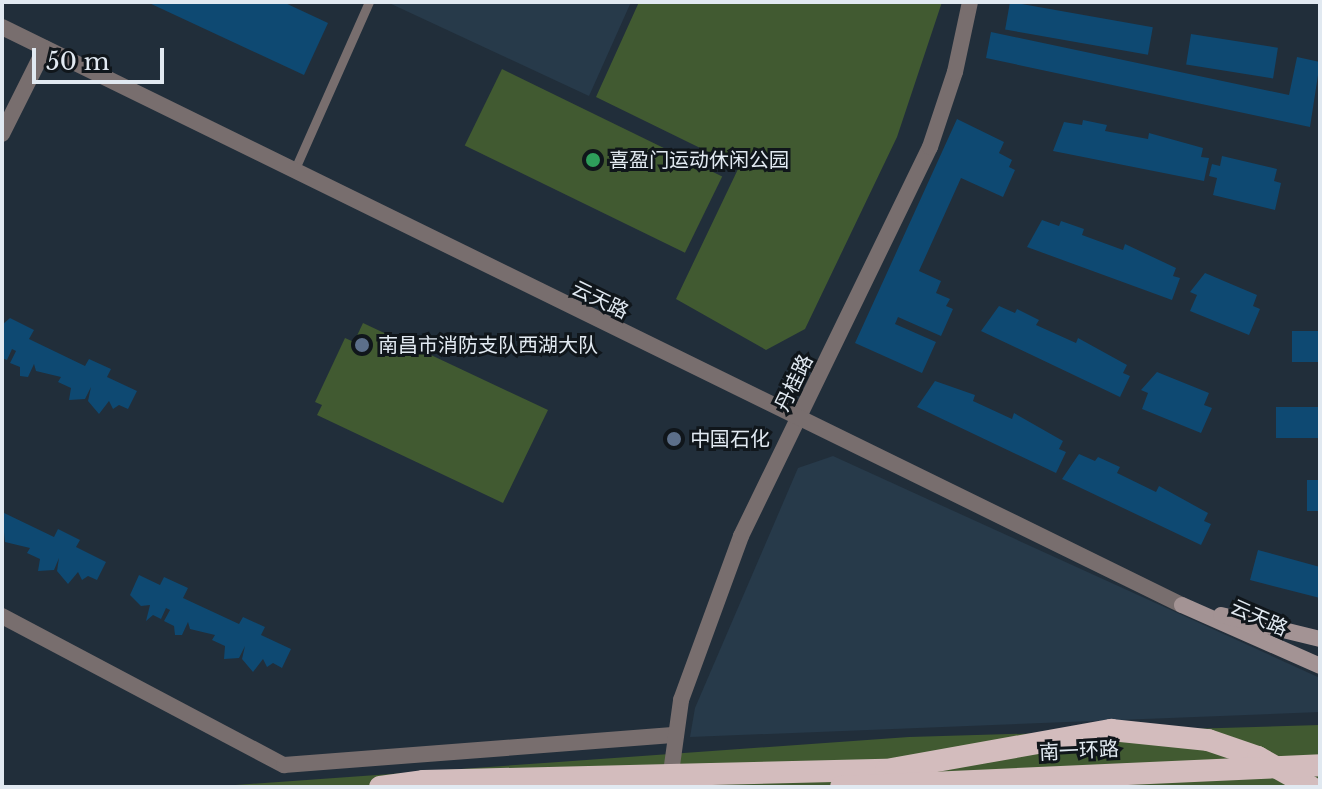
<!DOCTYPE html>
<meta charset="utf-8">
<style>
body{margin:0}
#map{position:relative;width:1322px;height:789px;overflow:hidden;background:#212e3a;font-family:"Libre Baskerville","Noto Sans SC",serif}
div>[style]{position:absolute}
.built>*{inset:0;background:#273a4a}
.green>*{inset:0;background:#415a31;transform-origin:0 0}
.building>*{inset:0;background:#0e4972;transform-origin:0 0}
.service>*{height:9px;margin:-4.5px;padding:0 4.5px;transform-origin:4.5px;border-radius:4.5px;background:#786e6e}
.minor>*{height:16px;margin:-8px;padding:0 8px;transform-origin:8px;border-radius:8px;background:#786e6e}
.tertiary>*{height:16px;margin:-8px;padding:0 8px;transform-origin:8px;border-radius:8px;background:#786e6e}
.secondary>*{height:16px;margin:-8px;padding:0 8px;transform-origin:8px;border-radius:8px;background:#a39394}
.trunk>*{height:22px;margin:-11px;padding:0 11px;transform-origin:11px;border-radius:11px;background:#d3bcbd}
.trunk-bridge>*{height:22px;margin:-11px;padding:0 11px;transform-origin:11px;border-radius:11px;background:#d3bcbd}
.dots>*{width:22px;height:22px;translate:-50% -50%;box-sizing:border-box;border:4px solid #10161b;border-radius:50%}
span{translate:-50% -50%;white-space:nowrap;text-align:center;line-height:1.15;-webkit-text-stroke:6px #10161b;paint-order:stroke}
.poi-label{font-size:20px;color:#e1e9f1}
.left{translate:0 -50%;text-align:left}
.street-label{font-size:20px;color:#e1e9f1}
.frame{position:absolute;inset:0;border:4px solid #e1e9f1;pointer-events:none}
.scale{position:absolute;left:32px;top:48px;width:132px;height:36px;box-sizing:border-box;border:4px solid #e1e9f1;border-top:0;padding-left:10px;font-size:24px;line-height:28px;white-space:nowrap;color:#e1e9f1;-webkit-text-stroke:6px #10161b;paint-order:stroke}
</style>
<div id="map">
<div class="built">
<i style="clip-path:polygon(387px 2px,631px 2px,589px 96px)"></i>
<i style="clip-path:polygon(833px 456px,1320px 678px,1320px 712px,690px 737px,695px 708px,798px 468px)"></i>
</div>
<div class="green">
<i style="clip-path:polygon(639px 2px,942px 2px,897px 137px,805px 329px,766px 350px,676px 299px,739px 167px,596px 97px)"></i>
<i style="left:502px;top:69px;width:245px;height:85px;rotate:26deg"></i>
<i style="clip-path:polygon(363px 323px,548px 410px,503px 503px,317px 415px,322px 405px,315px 402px,345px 338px,354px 342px)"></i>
<i style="clip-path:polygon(1320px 725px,1320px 787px,208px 787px,909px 737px)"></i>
</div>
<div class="building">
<i style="clip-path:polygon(147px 2px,283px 2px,328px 23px,304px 75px)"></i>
<i style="left:1010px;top:2px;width:145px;height:28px;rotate:10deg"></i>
<i style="clip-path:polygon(991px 32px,1289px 95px,1297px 57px,1320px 62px,1310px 127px,986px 58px)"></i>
<i style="left:1191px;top:34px;width:88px;height:31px;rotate:9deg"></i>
<i style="clip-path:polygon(957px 119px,1004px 142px,999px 153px,1012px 160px,1009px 167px,1015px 170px,1003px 197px,961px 178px,919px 271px,941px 281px,936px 293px,950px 299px,946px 306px,953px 309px,941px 336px,898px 317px,895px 324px,936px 342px,922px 373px,855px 343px)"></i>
<i style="clip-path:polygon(1083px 120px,1107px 125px,1105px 131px,1148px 139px,1149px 133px,1203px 148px,1201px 157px,1209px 158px,1204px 181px,1053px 151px,1064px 122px,1082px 125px)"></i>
<i style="clip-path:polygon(1222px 156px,1277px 169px,1274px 181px,1281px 183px,1275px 210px,1213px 195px,1217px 178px,1209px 176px,1212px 164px,1220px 166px)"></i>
<i style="clip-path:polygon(1042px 220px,1059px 226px,1061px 221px,1084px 229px,1082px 235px,1123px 250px,1125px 244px,1176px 268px,1173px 276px,1180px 278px,1172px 300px,1027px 247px)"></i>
<i style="clip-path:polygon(1205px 273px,1257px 295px,1253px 306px,1260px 309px,1249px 335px,1190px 311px,1197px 295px,1190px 292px)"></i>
<i style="clip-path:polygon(999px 306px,1015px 313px,1017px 309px,1039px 320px,1036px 325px,1076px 343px,1078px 338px,1127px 365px,1123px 373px,1130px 376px,1120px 397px,981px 331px)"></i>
<i style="clip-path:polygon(10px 318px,34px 330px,29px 339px,85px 366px,89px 359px,111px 369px,107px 377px,137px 391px,128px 409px,119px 405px,113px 409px,109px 401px,99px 414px,88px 401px,91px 387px,85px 399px,69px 400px,71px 388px,58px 382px,61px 377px,36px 371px,34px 364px,28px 377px,20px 376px,20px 367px,10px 363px,16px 351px,12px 349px,7px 360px,2px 358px,2px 325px)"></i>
<i style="left:1292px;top:331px;width:28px;height:31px"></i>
<i style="clip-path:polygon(1157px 372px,1209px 393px,1204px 405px,1212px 408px,1201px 433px,1142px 409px,1148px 393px,1141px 390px)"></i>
<i style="clip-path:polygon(935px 381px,975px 395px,973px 401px,1012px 419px,1014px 413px,1063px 441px,1059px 449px,1066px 452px,1056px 473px,917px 407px)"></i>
<i style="left:1276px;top:407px;width:44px;height:31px"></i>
<i style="clip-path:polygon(1079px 454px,1095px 461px,1098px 457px,1120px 467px,1117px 473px,1156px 492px,1159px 486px,1208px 513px,1204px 521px,1211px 524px,1201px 545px,1062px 479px)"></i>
<i style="left:1307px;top:480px;width:13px;height:31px"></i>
<i style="clip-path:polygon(2px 512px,54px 537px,58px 529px,80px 540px,76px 547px,106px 562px,97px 580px,88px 576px,82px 580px,78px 572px,68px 584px,57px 571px,59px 558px,54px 570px,38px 571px,40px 559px,27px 553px,30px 548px,5px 542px)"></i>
<i style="clip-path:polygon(1258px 550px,1320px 567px,1320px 598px,1250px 580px)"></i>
<i style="clip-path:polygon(139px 575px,160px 585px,164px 577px,188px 588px,183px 598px,239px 624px,243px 617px,265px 627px,261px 635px,291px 649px,282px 668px,273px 663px,267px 667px,263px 659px,253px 672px,242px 659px,245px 646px,239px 658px,224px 659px,225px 646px,212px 640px,215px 635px,190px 629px,188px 622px,182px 635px,175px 635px,174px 626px,164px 621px,170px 610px,166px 608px,161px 619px,153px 615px,146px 621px,150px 605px,141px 606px,130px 595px)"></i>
</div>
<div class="service">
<i style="left:294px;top:171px;width:185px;rotate:-66.1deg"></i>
</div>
<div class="minor">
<i style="left:2px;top:134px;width:96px;rotate:-63.4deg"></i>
<i style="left:2px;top:616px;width:319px;rotate:27.9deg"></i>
<i style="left:284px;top:765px;width:393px;rotate:-4.4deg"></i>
<i style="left:669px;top:787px;width:88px;rotate:-82.1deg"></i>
<i style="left:681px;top:700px;width:175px;rotate:-69.9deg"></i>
<i style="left:741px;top:536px;width:432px;rotate:-64.1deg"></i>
<i style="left:930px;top:147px;width:79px;rotate:-71.6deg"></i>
<i style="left:955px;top:72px;width:72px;rotate:-77.9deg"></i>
</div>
<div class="tertiary">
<i style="left:2px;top:27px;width:1314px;rotate:26.1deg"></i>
</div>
<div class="secondary">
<i style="left:1182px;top:605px;width:151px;rotate:23.8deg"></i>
<i style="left:1221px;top:615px;width:102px;rotate:13.6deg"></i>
</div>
<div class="trunk">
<i style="left:1208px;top:740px;width:53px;rotate:18.8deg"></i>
<i style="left:1258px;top:757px;width:61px;rotate:29.5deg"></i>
</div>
<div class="trunk-bridge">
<i style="left:380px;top:787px;width:43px;rotate:-7.9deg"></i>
<i style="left:423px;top:781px;width:463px;rotate:-1.4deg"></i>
<i style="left:886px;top:770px;width:229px;rotate:-10.1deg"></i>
<i style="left:1111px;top:730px;width:98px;rotate:5.9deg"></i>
<i style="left:841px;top:787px;width:480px;rotate:-2.6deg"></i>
</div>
<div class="dots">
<i style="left:593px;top:160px;background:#2e9e5b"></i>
<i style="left:362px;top:345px;background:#5c6f8a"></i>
<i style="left:674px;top:439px;background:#5c6f8a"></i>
</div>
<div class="poi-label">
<span class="left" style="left:609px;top:160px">喜盈门运动休闲公园</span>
<span class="left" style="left:378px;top:345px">南昌市消防支队西湖大队</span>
<span class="left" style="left:690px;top:439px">中国石化</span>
</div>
<div class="street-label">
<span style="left:600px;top:300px;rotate:26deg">云天路</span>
<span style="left:794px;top:383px;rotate:-64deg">丹桂路</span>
<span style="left:1259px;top:618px;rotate:24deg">云天路</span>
<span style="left:1079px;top:751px;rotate:-3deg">南一环路</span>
</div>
<div class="frame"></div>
<div class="scale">50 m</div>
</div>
